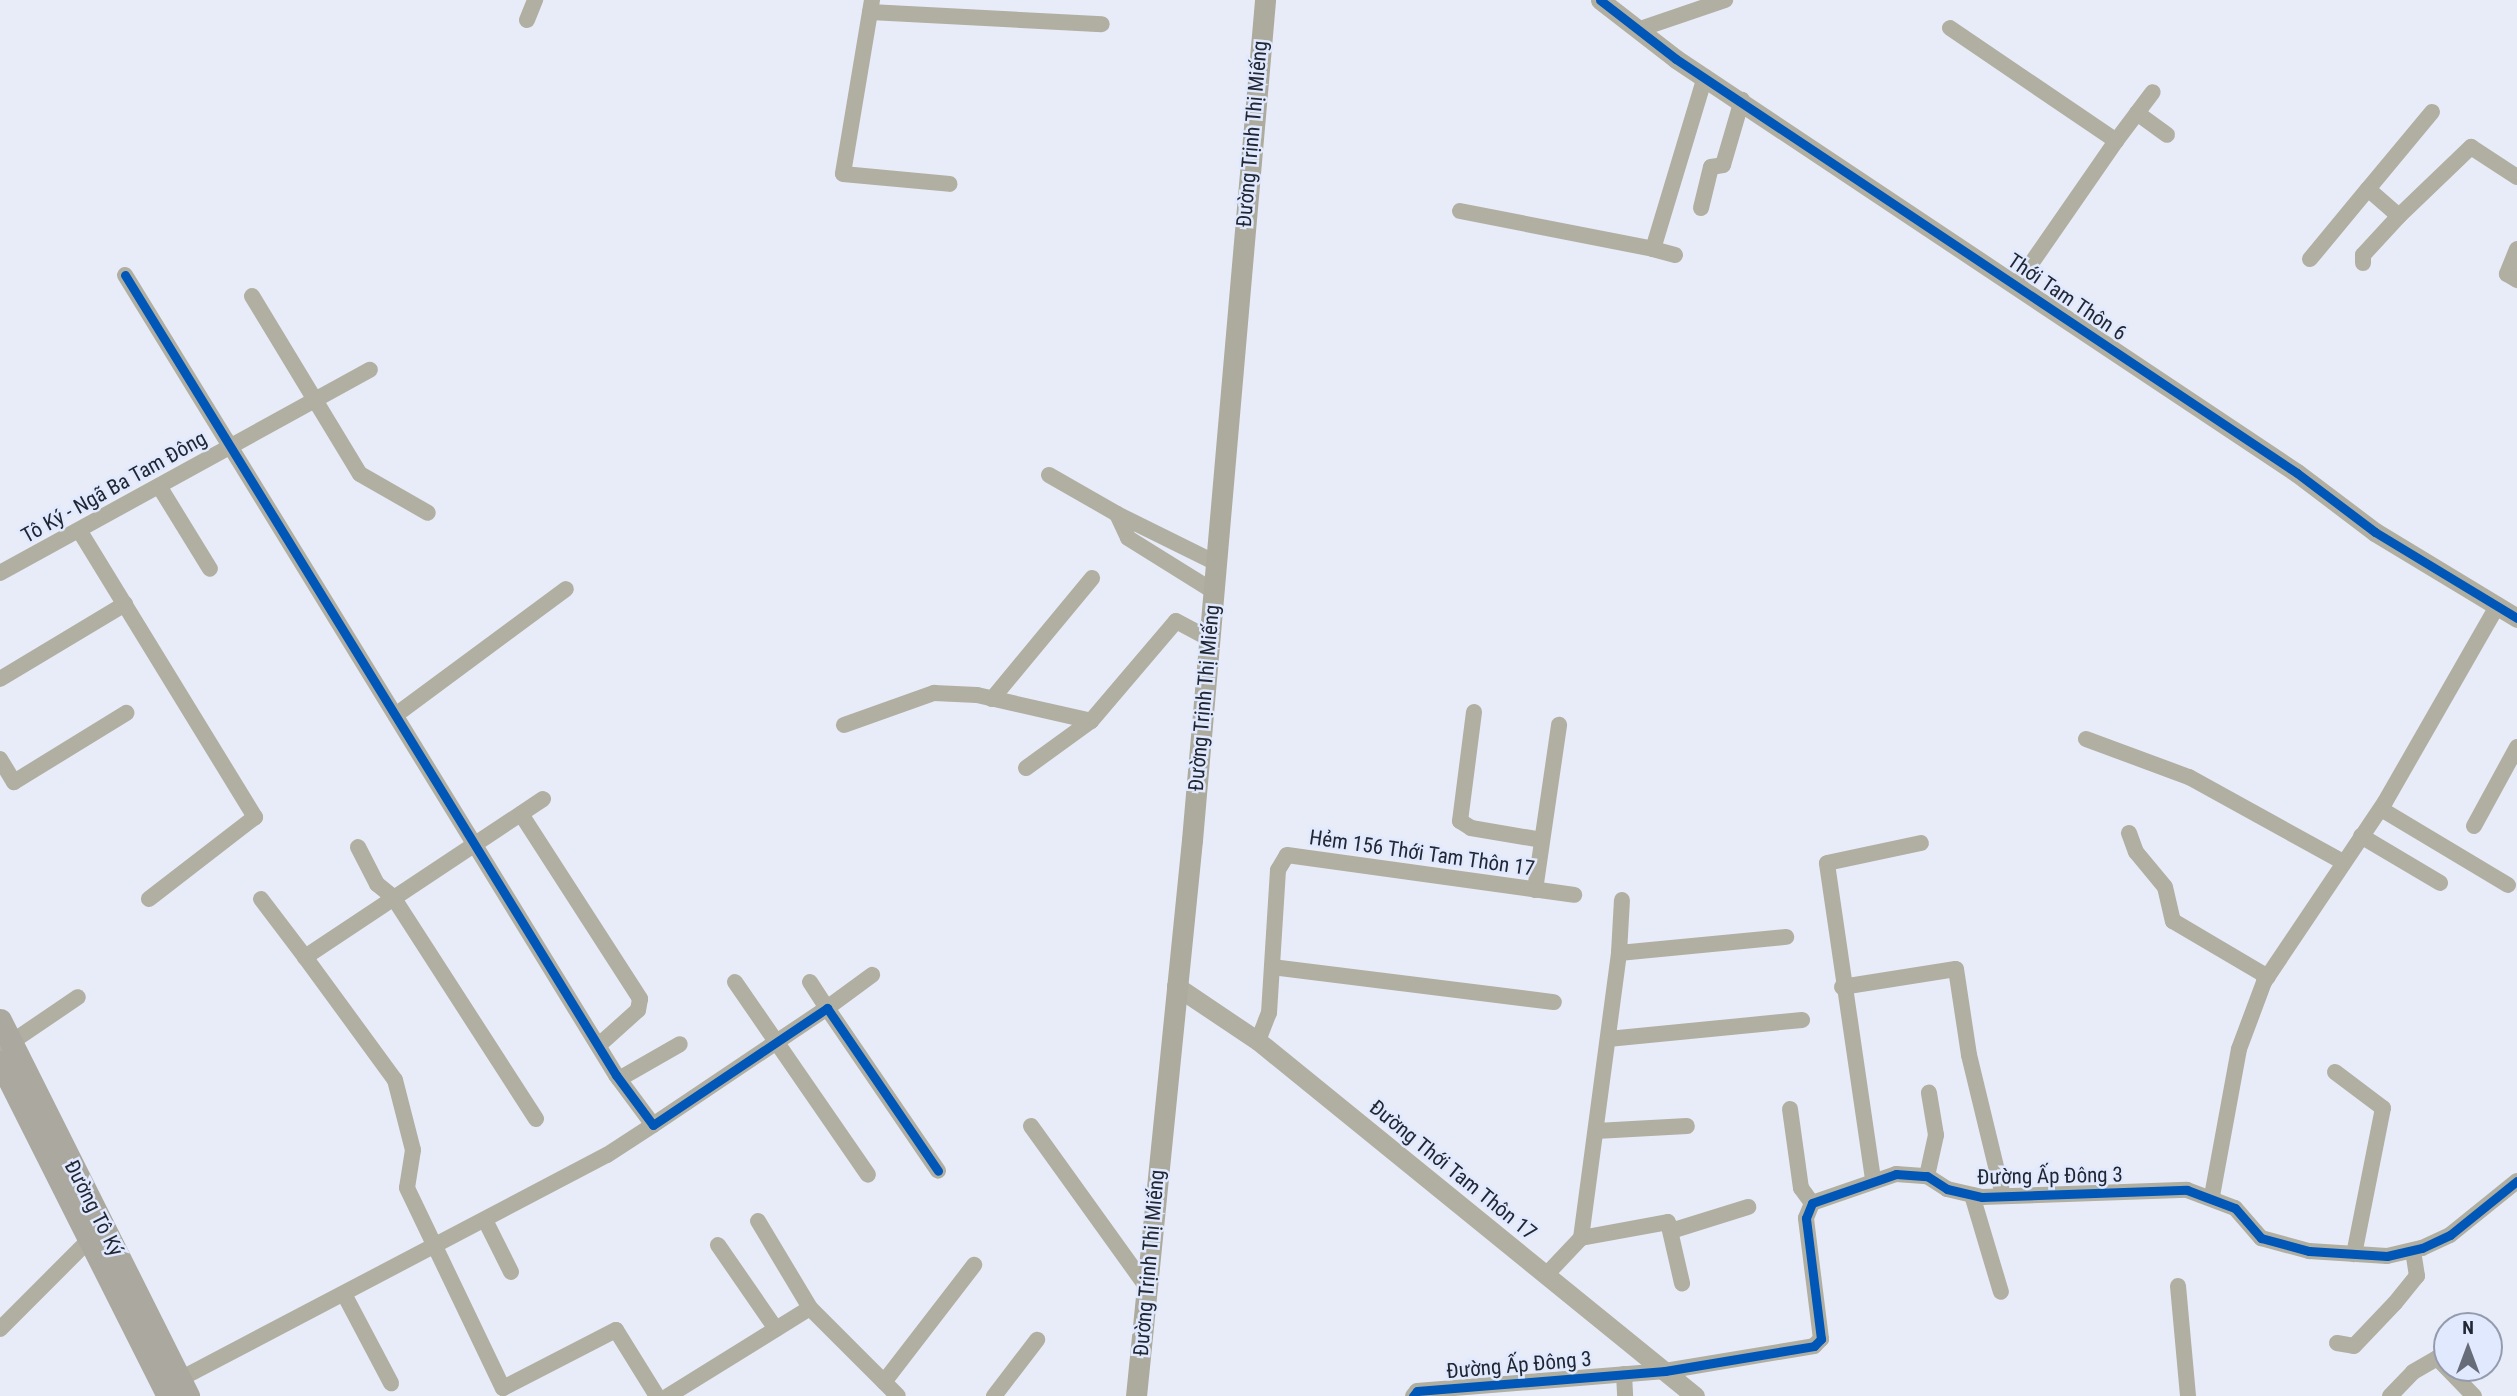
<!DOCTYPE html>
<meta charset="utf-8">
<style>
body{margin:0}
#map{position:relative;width:2517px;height:1396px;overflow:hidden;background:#e7ecf8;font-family:"Roboto Condensed",sans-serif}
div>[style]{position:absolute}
.minor>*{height:16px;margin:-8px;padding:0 8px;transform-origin:8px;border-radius:8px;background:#b1afa2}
.tertiary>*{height:19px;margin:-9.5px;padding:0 9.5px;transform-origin:9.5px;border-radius:9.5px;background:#b1afa2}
.secondary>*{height:21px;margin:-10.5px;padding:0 10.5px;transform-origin:10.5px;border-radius:10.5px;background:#adab9d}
.primary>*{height:23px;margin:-11.5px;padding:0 11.5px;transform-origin:11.5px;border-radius:11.5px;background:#aba99f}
.cycleway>*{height:9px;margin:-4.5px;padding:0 4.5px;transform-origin:4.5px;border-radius:4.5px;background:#0057b8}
span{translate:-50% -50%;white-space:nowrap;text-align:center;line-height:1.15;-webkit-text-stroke:5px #e1e9fe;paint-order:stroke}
.street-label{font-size:21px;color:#212733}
.north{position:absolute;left:2433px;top:1312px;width:70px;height:70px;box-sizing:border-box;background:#e1e9fe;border:2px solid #949bad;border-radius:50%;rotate:0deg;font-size:19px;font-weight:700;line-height:28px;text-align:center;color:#212733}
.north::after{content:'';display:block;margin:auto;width:24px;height:32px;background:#666c78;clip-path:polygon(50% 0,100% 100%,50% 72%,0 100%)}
</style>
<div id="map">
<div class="minor">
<i style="left:872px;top:0;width:176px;rotate:99.5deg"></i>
<i style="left:843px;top:174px;width:107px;rotate:5.3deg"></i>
<i style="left:870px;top:12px;width:232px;rotate:3deg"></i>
<i style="left:527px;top:20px;width:22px;rotate:-68deg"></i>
<i style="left:1950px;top:28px;width:201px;rotate:34.2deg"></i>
<i style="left:2116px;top:141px;width:174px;rotate:124.7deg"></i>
<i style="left:1640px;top:29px;width:90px;rotate:-18.8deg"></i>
<i style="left:2432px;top:112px;width:100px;rotate:129.7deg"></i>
<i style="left:2368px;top:189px;width:41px;rotate:41.1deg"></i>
<i style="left:2399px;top:216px;width:100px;rotate:-43.8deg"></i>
<i style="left:2471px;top:147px;width:55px;rotate:33.1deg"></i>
<i style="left:2137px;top:113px;width:26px;rotate:-53deg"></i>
<i style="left:2116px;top:141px;width:35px;rotate:-53deg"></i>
<i style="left:2137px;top:113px;width:37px;rotate:36deg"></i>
<i style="left:1701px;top:208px;width:42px;rotate:-76.3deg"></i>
<i style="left:1711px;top:167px;width:12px;rotate:-9deg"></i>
<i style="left:1723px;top:165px;width:68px;rotate:-73.7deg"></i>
<i style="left:1460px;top:211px;width:197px;rotate:11.1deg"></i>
<i style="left:2517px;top:249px;width:27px;rotate:112deg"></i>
<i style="left:2507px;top:274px;width:12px;rotate:31deg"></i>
<i style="left:1675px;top:255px;width:23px;rotate:-165deg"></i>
<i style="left:1653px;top:249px;width:180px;rotate:-73.2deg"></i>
<i style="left:2310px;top:259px;width:91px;rotate:-50.4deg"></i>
<i style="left:2363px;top:263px;width:8px;rotate:-90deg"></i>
<i style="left:2363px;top:255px;width:53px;rotate:-47.3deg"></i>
<i style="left:125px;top:275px;width:939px;rotate:58.46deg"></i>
<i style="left:616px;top:1075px;width:62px;rotate:53.5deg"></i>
<i style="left:653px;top:1125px;width:210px;rotate:-33.9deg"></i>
<i style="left:827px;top:1008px;width:197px;rotate:55.7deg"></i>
<i style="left:252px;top:296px;width:208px;rotate:58.8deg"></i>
<i style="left:360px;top:474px;width:78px;rotate:29.8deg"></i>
<i style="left:1049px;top:475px;width:78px;rotate:29.8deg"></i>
<i style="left:1117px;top:514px;width:26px;rotate:65deg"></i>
<i style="left:1128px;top:538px;width:100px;rotate:31.9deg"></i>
<i style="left:159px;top:486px;width:97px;rotate:58.4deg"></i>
<i style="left:1117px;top:514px;width:108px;rotate:26.3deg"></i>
<i style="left:79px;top:530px;width:337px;rotate:58.5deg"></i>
<i style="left:255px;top:817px;width:134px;rotate:142.3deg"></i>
<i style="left:0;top:573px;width:422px;rotate:-28.8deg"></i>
<i style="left:0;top:679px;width:146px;rotate:-31deg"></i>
<i style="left:992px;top:699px;width:157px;rotate:-50.4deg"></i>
<i style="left:1474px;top:712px;width:110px;rotate:97.3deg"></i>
<i style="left:1460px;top:821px;width:13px;rotate:32deg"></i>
<i style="left:1471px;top:828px;width:72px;rotate:9.6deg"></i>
<i style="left:397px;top:714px;width:210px;rotate:-36.5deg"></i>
<i style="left:844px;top:725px;width:96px;rotate:-19.6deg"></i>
<i style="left:934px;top:693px;width:43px;rotate:2.7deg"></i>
<i style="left:977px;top:695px;width:117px;rotate:12.8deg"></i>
<i style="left:1091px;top:721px;width:131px;rotate:-49.6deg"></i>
<i style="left:1176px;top:621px;width:38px;rotate:28deg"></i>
<i style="left:2086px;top:739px;width:110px;rotate:20.3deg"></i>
<i style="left:2189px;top:777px;width:176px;rotate:28.9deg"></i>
<i style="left:0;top:759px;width:27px;rotate:59deg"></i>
<i style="left:14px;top:782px;width:132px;rotate:-31.6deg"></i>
<i style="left:1026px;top:768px;width:80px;rotate:-35.9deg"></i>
<i style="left:543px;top:799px;width:286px;rotate:146.4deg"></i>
<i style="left:305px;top:957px;width:152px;rotate:53.8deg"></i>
<i style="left:395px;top:1080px;width:72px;rotate:75.6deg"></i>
<i style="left:413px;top:1150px;width:38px;rotate:99deg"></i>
<i style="left:407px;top:1188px;width:222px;rotate:64.4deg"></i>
<i style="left:503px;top:1388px;width:127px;rotate:-27.2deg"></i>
<i style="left:616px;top:1330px;width:78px;rotate:58.2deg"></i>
<i style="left:2381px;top:809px;width:148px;rotate:30.9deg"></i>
<i style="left:521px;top:814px;width:220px;rotate:57.2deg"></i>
<i style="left:640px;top:999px;width:11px;rotate:100deg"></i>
<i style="left:638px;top:1010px;width:52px;rotate:138.1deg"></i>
<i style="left:2474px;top:826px;width:90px;rotate:-61.4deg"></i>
<i style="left:2129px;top:833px;width:20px;rotate:70deg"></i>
<i style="left:2136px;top:852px;width:45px;rotate:50.4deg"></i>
<i style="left:2165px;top:887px;width:35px;rotate:77deg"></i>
<i style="left:2173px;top:921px;width:110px;rotate:30.5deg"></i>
<i style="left:2361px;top:836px;width:92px;rotate:30.7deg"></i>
<i style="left:358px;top:847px;width:42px;rotate:62.8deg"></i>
<i style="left:377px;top:884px;width:21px;rotate:39deg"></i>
<i style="left:393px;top:897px;width:264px;rotate:57.2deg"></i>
<i style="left:1535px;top:890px;width:167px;rotate:-81.7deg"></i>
<i style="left:261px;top:899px;width:73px;rotate:52.8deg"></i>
<i style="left:1619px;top:953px;width:168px;rotate:-5.5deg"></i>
<i style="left:1272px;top:967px;width:284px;rotate:7.1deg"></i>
<i style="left:735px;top:982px;width:234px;rotate:55.4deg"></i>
<i style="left:810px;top:982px;width:31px;rotate:57deg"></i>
<i style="left:827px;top:1008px;width:56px;rotate:-36.3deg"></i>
<i style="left:1842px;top:987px;width:115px;rotate:-9deg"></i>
<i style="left:1956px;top:969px;width:87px;rotate:81.4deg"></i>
<i style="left:1969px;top:1055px;width:145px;rotate:76.4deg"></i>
<i style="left:1608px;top:1039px;width:195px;rotate:-5.6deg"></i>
<i style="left:1258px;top:1041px;width:30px;rotate:-69deg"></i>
<i style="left:1269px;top:1013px;width:143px;rotate:-86.4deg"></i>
<i style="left:1278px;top:870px;width:17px;rotate:-59deg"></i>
<i style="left:1287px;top:855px;width:290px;rotate:7.9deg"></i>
<i style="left:0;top:1050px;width:94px;rotate:-34.2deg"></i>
<i style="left:2335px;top:1072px;width:60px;rotate:36.9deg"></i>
<i style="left:2383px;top:1108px;width:149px;rotate:101.2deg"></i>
<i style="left:619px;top:1079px;width:70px;rotate:-29.8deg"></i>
<i style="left:1790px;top:1109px;width:80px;rotate:82.1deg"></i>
<i style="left:1801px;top:1188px;width:19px;rotate:54deg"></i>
<i style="left:1031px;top:1126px;width:197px;rotate:54.3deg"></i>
<i style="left:1596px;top:1131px;width:91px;rotate:-3.1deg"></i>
<i style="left:1927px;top:1176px;width:42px;rotate:-77.6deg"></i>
<i style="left:1936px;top:1135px;width:43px;rotate:-99.5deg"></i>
<i style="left:1873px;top:1179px;width:319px;rotate:-98.3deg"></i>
<i style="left:1827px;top:863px;width:96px;rotate:-12deg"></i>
<i style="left:1972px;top:1195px;width:101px;rotate:73.4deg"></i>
<i style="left:2212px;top:1196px;width:149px;rotate:-79.6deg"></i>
<i style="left:2239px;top:1049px;width:72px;rotate:-69.5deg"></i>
<i style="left:2264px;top:982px;width:217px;rotate:-56.1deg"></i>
<i style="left:2385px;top:802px;width:227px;rotate:-60.2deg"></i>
<i style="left:485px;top:1220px;width:58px;rotate:63.4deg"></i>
<i style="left:758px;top:1221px;width:101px;rotate:59.1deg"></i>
<i style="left:1671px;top:1231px;width:81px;rotate:-17.3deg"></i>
<i style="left:1581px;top:1238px;width:88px;rotate:-10.4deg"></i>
<i style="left:1668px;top:1222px;width:63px;rotate:77.1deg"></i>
<i style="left:718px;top:1245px;width:102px;rotate:55.4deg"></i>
<i style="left:1546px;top:1275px;width:51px;rotate:-46.6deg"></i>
<i style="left:1581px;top:1238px;width:288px;rotate:-82.4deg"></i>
<i style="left:1619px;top:953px;width:53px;rotate:-86.8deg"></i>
<i style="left:2178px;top:1286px;width:110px;rotate:84.8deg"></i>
<i style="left:344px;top:1294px;width:101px;rotate:62.2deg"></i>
<i style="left:0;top:1329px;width:126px;rotate:-45deg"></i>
<i style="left:2337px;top:1343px;width:17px;rotate:10deg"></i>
<i style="left:2354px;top:1346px;width:59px;rotate:-46.4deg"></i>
<i style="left:2395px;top:1303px;width:35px;rotate:-51deg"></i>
<i style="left:2417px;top:1276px;width:26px;rotate:-99deg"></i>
<i style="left:1624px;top:1374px;width:22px;rotate:87deg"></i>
<i style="left:180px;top:1379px;width:482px;rotate:-27.7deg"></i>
<i style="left:607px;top:1155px;width:55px;rotate:-33.1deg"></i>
<i style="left:884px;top:1382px;width:148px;rotate:-52.4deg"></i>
<i style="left:668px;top:1396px;width:167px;rotate:-31.8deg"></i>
<i style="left:810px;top:1308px;width:124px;rotate:45deg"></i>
<i style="left:994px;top:1396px;width:71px;rotate:-52.5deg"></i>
<i style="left:1413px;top:1396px;width:6px;rotate:-51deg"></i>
<i style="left:1417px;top:1391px;width:249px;rotate:-4.6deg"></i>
<i style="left:1665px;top:1371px;width:151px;rotate:-9.5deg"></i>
<i style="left:1814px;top:1346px;width:10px;rotate:-45deg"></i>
<i style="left:1821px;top:1339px;width:122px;rotate:-97.1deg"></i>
<i style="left:1806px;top:1218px;width:16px;rotate:-68deg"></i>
<i style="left:1812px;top:1203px;width:89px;rotate:-19deg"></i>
<i style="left:1896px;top:1174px;width:31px;rotate:4deg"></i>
<i style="left:1927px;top:1176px;width:24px;rotate:33deg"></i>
<i style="left:1947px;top:1189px;width:36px;rotate:13deg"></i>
<i style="left:1982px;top:1197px;width:205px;rotate:-2deg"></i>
<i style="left:2187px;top:1190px;width:51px;rotate:20.6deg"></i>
<i style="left:2235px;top:1208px;width:40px;rotate:49deg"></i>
<i style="left:2261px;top:1238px;width:50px;rotate:15.2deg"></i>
<i style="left:2309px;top:1251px;width:78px;rotate:3.7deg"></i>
<i style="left:2387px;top:1256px;width:36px;rotate:-13deg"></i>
<i style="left:2422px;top:1248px;width:31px;rotate:-25deg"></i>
<i style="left:2450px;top:1235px;width:86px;rotate:-38.9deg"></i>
<i style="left:2390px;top:1396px;width:33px;rotate:-46deg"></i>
<i style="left:2413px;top:1372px;width:28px;rotate:-30deg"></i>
<i style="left:2437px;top:1358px;width:53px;rotate:45.8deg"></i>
</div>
<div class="tertiary">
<i style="left:1600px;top:0;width:96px;rotate:37.8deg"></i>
<i style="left:1676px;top:59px;width:746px;rotate:33.69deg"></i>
<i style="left:2297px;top:473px;width:98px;rotate:37.1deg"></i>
<i style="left:2375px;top:532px;width:166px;rotate:31.2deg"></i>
<i style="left:1176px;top:986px;width:99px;rotate:33.9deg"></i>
<i style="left:1258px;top:1041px;width:563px;rotate:39.09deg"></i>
</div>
<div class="secondary">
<i style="left:1136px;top:1396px;width:559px;rotate:-84.25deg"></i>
<i style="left:1192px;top:840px;width:843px;rotate:-85.03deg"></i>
</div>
<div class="primary">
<i style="left:0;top:1020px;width:420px;rotate:63.4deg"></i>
<i style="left:0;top:1062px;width:374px;rotate:63.3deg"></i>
</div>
<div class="cycleway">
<i style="left:1600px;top:0;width:96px;rotate:37.8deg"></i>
<i style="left:1676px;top:59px;width:746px;rotate:33.69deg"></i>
<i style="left:2297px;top:473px;width:98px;rotate:37.1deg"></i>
<i style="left:2375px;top:532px;width:166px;rotate:31.2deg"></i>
<i style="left:125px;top:275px;width:939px;rotate:58.46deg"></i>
<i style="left:616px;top:1075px;width:62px;rotate:53.5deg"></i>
<i style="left:653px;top:1125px;width:210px;rotate:-33.9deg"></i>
<i style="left:827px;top:1008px;width:197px;rotate:55.7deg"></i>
<i style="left:1413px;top:1396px;width:6px;rotate:-51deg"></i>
<i style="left:1417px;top:1391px;width:249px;rotate:-4.6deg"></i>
<i style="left:1665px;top:1371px;width:151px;rotate:-9.5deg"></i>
<i style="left:1814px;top:1346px;width:10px;rotate:-45deg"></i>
<i style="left:1821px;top:1339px;width:122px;rotate:-97.1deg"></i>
<i style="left:1806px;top:1218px;width:16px;rotate:-68deg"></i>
<i style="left:1812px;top:1203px;width:89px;rotate:-19deg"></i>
<i style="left:1896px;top:1174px;width:31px;rotate:4deg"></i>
<i style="left:1927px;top:1176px;width:24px;rotate:33deg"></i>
<i style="left:1947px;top:1189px;width:36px;rotate:13deg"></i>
<i style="left:1982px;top:1197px;width:205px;rotate:-2deg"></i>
<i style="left:2187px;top:1190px;width:51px;rotate:20.6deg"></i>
<i style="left:2235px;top:1208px;width:40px;rotate:49deg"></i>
<i style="left:2261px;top:1238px;width:50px;rotate:15.2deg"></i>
<i style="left:2309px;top:1251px;width:78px;rotate:3.7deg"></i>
<i style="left:2387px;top:1256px;width:36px;rotate:-13deg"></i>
<i style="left:2422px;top:1248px;width:31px;rotate:-25deg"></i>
<i style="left:2450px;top:1235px;width:86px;rotate:-38.9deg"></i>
</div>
<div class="street-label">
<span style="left:1252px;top:134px;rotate:-85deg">Đường Trịnh Thị Miếng</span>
<span style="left:2067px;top:297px;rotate:34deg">Thới Tam Thôn 6</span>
<span style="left:114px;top:487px;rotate:-29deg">Tô Ký - Ngã Ba Tam Đông</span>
<span style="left:1204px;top:698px;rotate:-85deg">Đường Trịnh Thị Miếng</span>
<span style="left:1422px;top:853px;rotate:8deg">Hẻm 156 Thới Tam Thôn 17</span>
<span style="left:1453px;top:1170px;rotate:39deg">Đường Thới Tam Thôn 17</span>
<span style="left:2050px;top:1176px;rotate:-1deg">Đường Ấp Đông 3</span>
<span style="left:94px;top:1208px;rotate:63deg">Đường Tô Ký</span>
<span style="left:1149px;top:1263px;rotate:-85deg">Đường Trịnh Thị Miếng</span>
<span style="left:1519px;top:1365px;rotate:-5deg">Đường Ấp Đông 3</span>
</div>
<div class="north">N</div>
</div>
